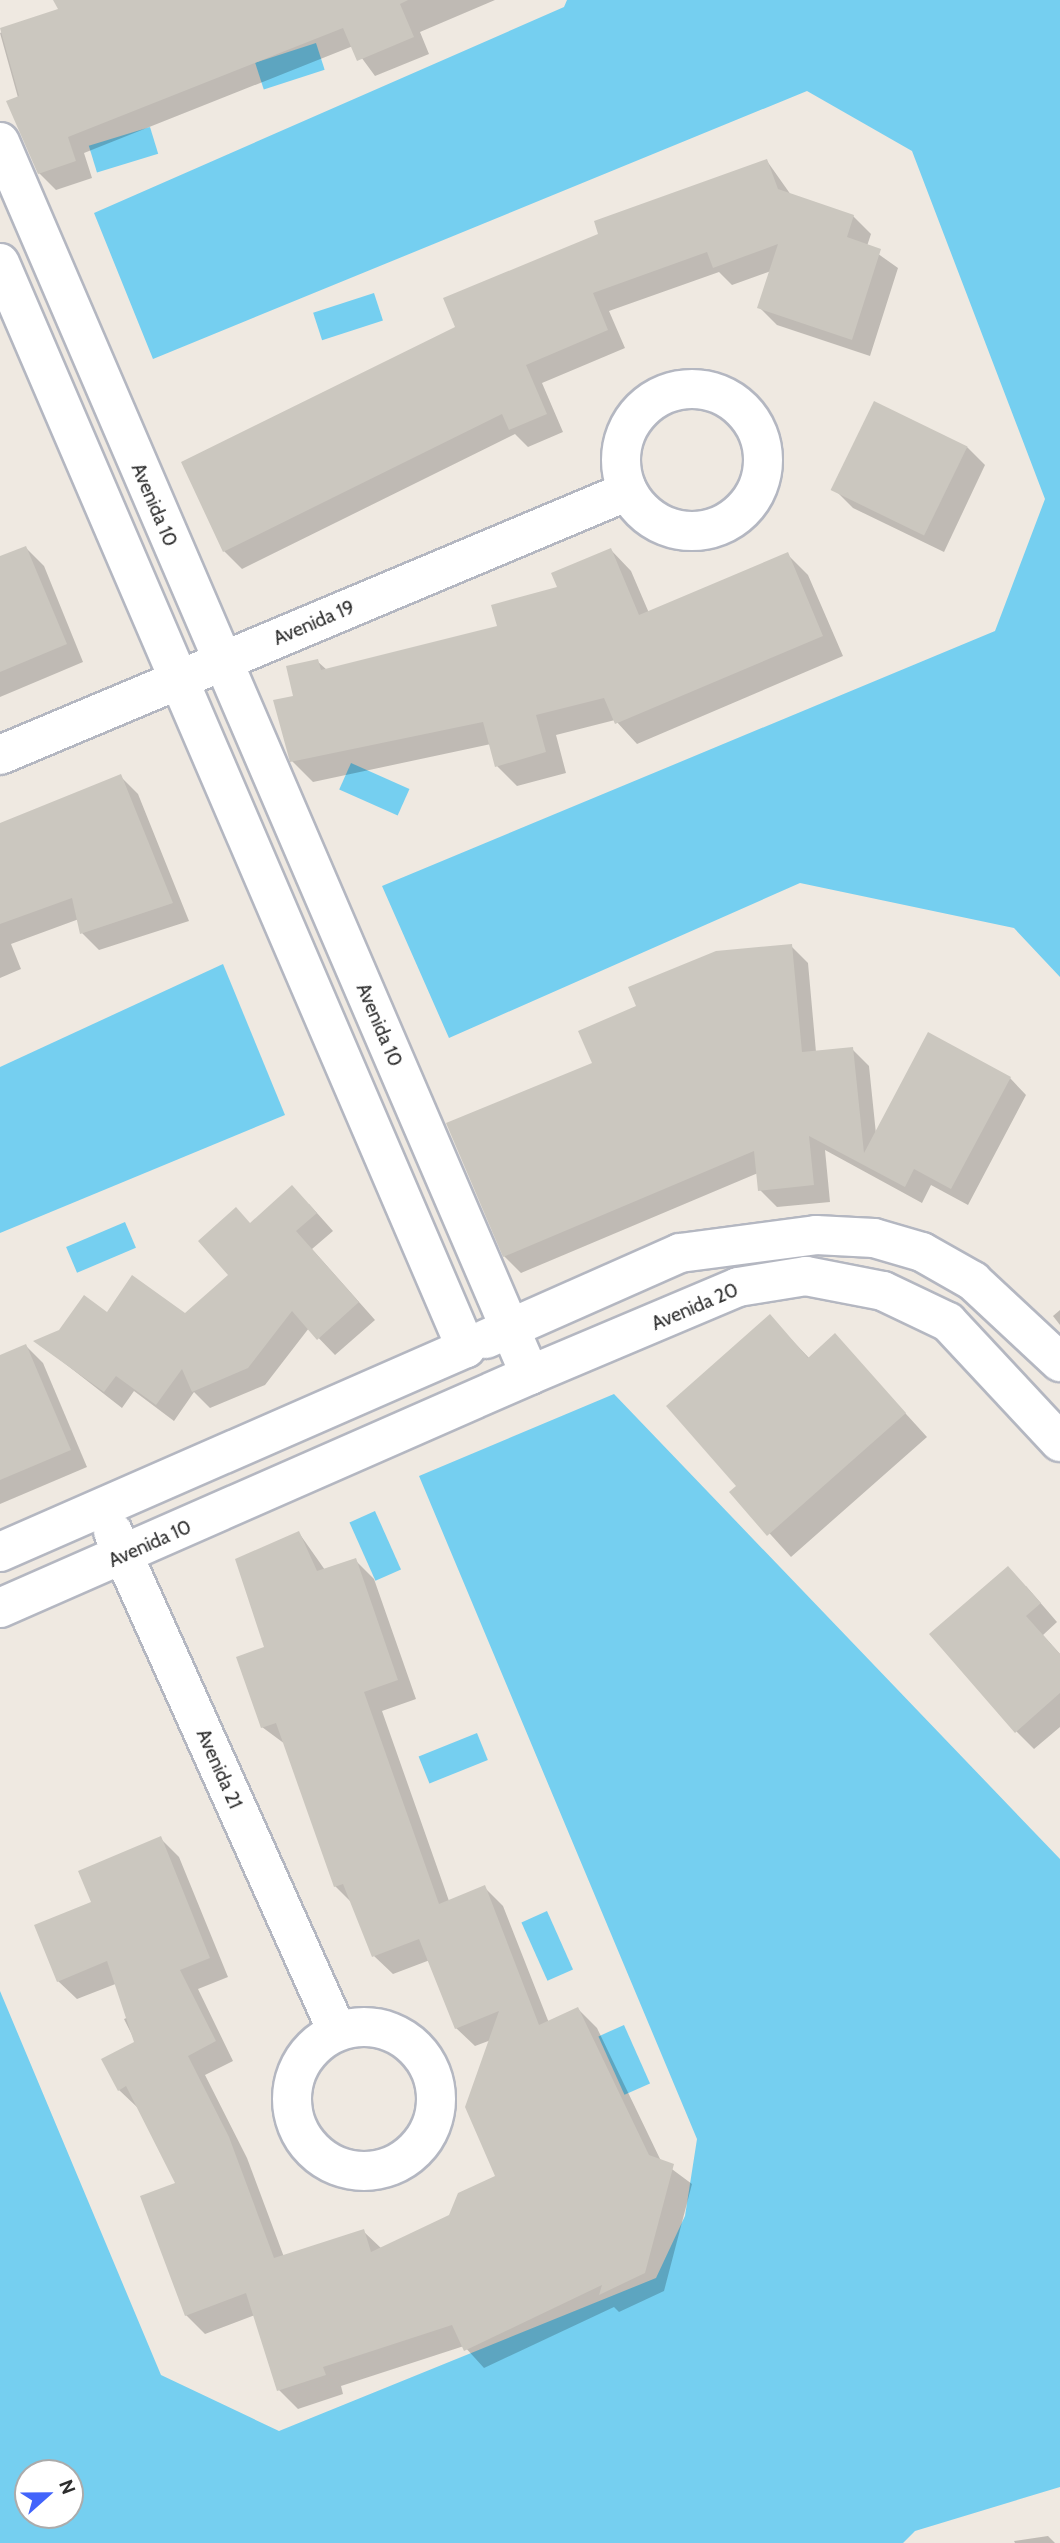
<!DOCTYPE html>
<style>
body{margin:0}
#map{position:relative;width:1060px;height:2543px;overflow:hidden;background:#efe9e1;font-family:Cabin,sans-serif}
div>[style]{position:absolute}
.water>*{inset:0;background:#75cff0;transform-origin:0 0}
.shadow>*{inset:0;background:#0003}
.building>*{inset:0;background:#cbc7bf;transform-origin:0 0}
.roads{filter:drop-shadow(2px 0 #b4b7c1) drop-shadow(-2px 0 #b4b7c1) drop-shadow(0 2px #b4b7c1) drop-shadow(0 -2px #b4b7c1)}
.minor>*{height:38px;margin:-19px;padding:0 19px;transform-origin:19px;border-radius:19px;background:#fff}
.minor>.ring{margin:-19px;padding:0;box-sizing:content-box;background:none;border:38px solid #fff;border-radius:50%}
span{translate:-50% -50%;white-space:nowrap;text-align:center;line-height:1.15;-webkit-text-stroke:5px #fff;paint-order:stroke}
.street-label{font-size:19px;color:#2e2e2e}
.north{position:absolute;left:14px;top:2459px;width:70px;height:70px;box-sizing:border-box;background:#fff;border:2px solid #ababab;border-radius:50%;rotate:69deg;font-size:19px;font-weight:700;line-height:28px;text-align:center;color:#2e2e2e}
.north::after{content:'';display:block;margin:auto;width:24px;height:32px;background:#4264fb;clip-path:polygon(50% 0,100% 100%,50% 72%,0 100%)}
</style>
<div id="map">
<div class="water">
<i style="clip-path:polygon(567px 0,1060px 0,1060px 977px,1014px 928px,800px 883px,449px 1038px,382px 886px,995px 631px,1045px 499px,912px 151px,807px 91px,153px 359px,94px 213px,564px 7px)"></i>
<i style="left:316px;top:43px;width:28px;height:64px;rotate:72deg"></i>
<i style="left:150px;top:127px;width:28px;height:64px;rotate:73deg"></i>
<i style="left:374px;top:293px;width:29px;height:64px;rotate:72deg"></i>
<i style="left:351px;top:763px;width:64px;height:29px;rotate:24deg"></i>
<i style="clip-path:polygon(223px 964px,285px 1115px,0 1233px,0 1067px)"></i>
<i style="left:125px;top:1222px;width:28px;height:64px;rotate:67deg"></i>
<i style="clip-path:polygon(evenodd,614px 1394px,1060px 1859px,1060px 2487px,915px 2531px,903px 2543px,0 2543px,0 1991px,161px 2375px,279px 2431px,656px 2278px,685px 2216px,697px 2139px,419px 1476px,614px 1394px,28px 2473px,70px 2473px,70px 2515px,28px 2515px,28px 2473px)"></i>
<i style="left:375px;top:1511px;width:64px;height:28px;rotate:66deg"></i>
<i style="left:477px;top:1733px;width:29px;height:63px;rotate:68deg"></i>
<i style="left:547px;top:1911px;width:64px;height:28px;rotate:66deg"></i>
<i style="left:624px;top:2025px;width:64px;height:28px;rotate:66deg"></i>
</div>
<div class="shadow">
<i style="clip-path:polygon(55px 0,495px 0,420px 32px,429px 54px,375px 76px,353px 46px,84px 153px,92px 178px,56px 190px,39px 173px,0 33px,60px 10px)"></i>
<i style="clip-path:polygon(767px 161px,791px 195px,853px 216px,871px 234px,867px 246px,898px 268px,870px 356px,777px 325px,759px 307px,771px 271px,732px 285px,719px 272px,609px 311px,625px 348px,542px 383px,563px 432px,528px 447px,515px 434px,242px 569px,224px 551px,458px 328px,600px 235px)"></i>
<i style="clip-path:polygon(967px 447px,985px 465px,944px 552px,853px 508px,835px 490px)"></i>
<i style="clip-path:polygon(26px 548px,44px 566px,83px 662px,0 697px,0 558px)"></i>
<i style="clip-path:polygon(611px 550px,631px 571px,649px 613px,787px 554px,808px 575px,843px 656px,637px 744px,615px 720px,556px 735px,566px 773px,517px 786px,497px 766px,491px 744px,313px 782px,292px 761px,295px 697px,317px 661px,327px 670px,500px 628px)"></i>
<i style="clip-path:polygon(120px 776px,138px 794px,189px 921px,99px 950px,82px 933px,79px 919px,11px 944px,21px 969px,0 978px,0 825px)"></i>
<i style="clip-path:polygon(791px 946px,808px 963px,816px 1052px,852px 1049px,869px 1066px,876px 1134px,1010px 1078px,1026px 1095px,968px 1205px,931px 1185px,922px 1203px,825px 1150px,830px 1202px,777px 1207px,760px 1190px,758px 1173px,521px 1273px,504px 1256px,594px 1064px)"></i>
<i style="clip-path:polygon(309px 1204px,333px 1231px,312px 1249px,375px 1320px,335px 1355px,309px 1328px,265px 1385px,210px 1408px,194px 1392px,174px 1421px,134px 1391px,122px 1408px,36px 1341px,107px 1314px,185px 1316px,230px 1275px,251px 1224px)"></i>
<i style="clip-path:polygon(1060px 1310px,1060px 1325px,1053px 1316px)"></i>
<i style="clip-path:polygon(770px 1317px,810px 1359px,835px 1336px,927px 1437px,791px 1557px,732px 1492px,739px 1486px)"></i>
<i style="clip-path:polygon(26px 1346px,43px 1363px,87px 1467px,0 1504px,0 1357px)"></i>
<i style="clip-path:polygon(299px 1533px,325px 1570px,355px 1560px,374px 1579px,416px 1699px,382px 1711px,449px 1901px,484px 1887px,503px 1906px,549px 2023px,578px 2009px,597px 2028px,661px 2161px,692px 2184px,664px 2291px,619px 2312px,614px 2307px,484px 2368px,464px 2346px,341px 2386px,343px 2394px,298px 2409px,279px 2390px,255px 2315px,205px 2334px,186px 2315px,177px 2184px,138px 2108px,119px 2090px,136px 2043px,124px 2019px,131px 2016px,118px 1983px,77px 1999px,58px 1981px,93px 1903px,161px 1839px,179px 1857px,228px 1977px,198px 1989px,233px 2061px,205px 2075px,247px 2158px,284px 2257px,363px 2231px,382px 2249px,451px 2217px,498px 2176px,491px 2040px,475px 2046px,456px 2028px,430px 1960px,393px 1974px,374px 1956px,353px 1904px,335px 1886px,285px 1744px,262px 1727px,266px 1648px)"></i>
<i style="clip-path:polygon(1026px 1586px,1057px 1622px,1043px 1635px,1060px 1654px,1060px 1727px,1034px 1749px,1016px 1731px)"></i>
<i style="clip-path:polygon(1048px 2536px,1055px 2543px,1015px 2543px,1014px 2541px)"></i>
</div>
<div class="building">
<i style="clip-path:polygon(53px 0,408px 0,400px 4px,414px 37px,357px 61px,343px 28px,68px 137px,76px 161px,38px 174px,6px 101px,19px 96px,0 28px,58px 9px)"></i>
<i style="clip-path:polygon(767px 159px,778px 189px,854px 215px,847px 237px,881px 249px,852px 340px,757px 308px,778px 244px,713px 268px,707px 252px,593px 293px,608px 330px,526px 365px,547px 414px,509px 430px,502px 414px,223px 552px,181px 462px,455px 327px,443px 298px,598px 234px,594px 221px)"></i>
<i style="left:874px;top:401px;width:104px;height:99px;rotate:26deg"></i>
<i style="clip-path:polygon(26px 546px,67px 644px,0 672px,0 556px)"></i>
<i style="clip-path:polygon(611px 548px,639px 615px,788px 552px,823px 636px,615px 724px,604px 698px,536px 715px,546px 752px,495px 767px,483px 722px,290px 762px,273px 700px,293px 696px,286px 666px,318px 659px,321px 670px,497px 626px,491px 605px,557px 587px,551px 573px)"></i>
<i style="clip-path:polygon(121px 774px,173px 903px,80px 934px,72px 898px,0 924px,0 823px)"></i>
<i style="clip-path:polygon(792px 944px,802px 1052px,853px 1047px,864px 1153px,928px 1032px,1011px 1077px,951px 1189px,914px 1169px,905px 1187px,809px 1136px,814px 1185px,758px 1191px,754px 1151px,503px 1257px,446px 1123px,592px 1063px,578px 1031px,636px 1006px,628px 987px,716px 951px)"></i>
<i style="clip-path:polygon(292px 1185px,317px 1213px,296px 1231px,359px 1302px,317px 1340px,292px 1311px,248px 1368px,192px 1392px,182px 1369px,156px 1405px,116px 1376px,104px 1392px,33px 1341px,59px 1330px,84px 1295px,107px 1312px,132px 1275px,185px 1313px,228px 1275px,198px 1241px,236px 1207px,250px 1223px)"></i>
<i style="clip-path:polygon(770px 1314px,808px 1358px,835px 1333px,906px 1413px,767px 1536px,729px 1492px,736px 1486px,666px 1406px)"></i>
<i style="clip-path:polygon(26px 1344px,71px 1450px,0 1480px,0 1355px)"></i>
<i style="clip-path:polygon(299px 1531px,317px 1571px,356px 1558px,398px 1680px,364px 1692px,439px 1904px,485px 1885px,539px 2025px,578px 2007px,649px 2155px,674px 2164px,645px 2273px,599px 2295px,602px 2285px,464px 2351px,452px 2325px,323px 2367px,326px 2375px,277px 2391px,246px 2293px,185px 2316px,140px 2196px,175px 2183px,126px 2086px,118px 2091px,101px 2059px,134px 2042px,107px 1961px,57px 1982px,34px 1925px,91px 1902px,78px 1871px,161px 1836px,210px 1958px,180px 1970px,216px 2041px,188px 2056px,229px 2137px,274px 2258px,364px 2229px,371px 2252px,449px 2215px,458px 2193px,495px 2176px,465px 2107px,499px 2011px,455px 2029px,419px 1939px,372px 1957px,343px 1884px,334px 1887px,276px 1723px,261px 1728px,236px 1657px,264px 1647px,235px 1559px)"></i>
<i style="clip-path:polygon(1008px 1566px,1041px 1603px,1026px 1616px,1060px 1654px,1060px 1693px,1015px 1733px,929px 1634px)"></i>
</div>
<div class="roads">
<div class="minor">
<i style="left:0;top:142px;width:1342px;rotate:66.74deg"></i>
<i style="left:530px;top:1375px;width:579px;rotate:156.27deg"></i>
<i style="left:0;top:263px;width:1181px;rotate:66.76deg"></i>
<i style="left:466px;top:1348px;width:509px;rotate:156.36deg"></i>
<i class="ring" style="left:621px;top:389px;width:104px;height:104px"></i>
<i style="left:0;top:755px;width:681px;rotate:-22.8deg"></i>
<i style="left:486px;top:1339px;width:212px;rotate:-23.9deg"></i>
<i style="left:680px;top:1253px;width:137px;rotate:-7.5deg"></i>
<i style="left:816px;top:1235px;width:58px;rotate:3deg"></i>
<i style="left:874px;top:1238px;width:50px;rotate:16.3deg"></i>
<i style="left:922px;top:1252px;width:59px;rotate:29.6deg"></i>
<i style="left:973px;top:1281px;width:119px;rotate:43deg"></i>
<i style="left:530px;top:1375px;width:226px;rotate:-22.9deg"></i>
<i style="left:738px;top:1287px;width:69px;rotate:-9.2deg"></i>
<i style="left:806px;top:1276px;width:78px;rotate:11deg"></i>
<i style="left:883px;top:1291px;width:72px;rotate:25.5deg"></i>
<i style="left:948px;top:1322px;width:164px;rotate:47deg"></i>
<i style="left:113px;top:1532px;width:547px;rotate:65.82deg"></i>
<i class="ring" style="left:292px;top:2027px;width:106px;height:106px"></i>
</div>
</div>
<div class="street-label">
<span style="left:154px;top:505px;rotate:67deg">Avenida 10</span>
<span style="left:314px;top:623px;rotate:-23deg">Avenida 19</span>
<span style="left:379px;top:1025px;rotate:67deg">Avenida 10</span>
<span style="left:695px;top:1307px;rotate:-23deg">Avenida 20</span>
<span style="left:150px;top:1544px;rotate:-24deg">Avenida 10</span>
<span style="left:219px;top:1769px;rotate:66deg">Avenida 21</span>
</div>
<div class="north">N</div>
</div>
